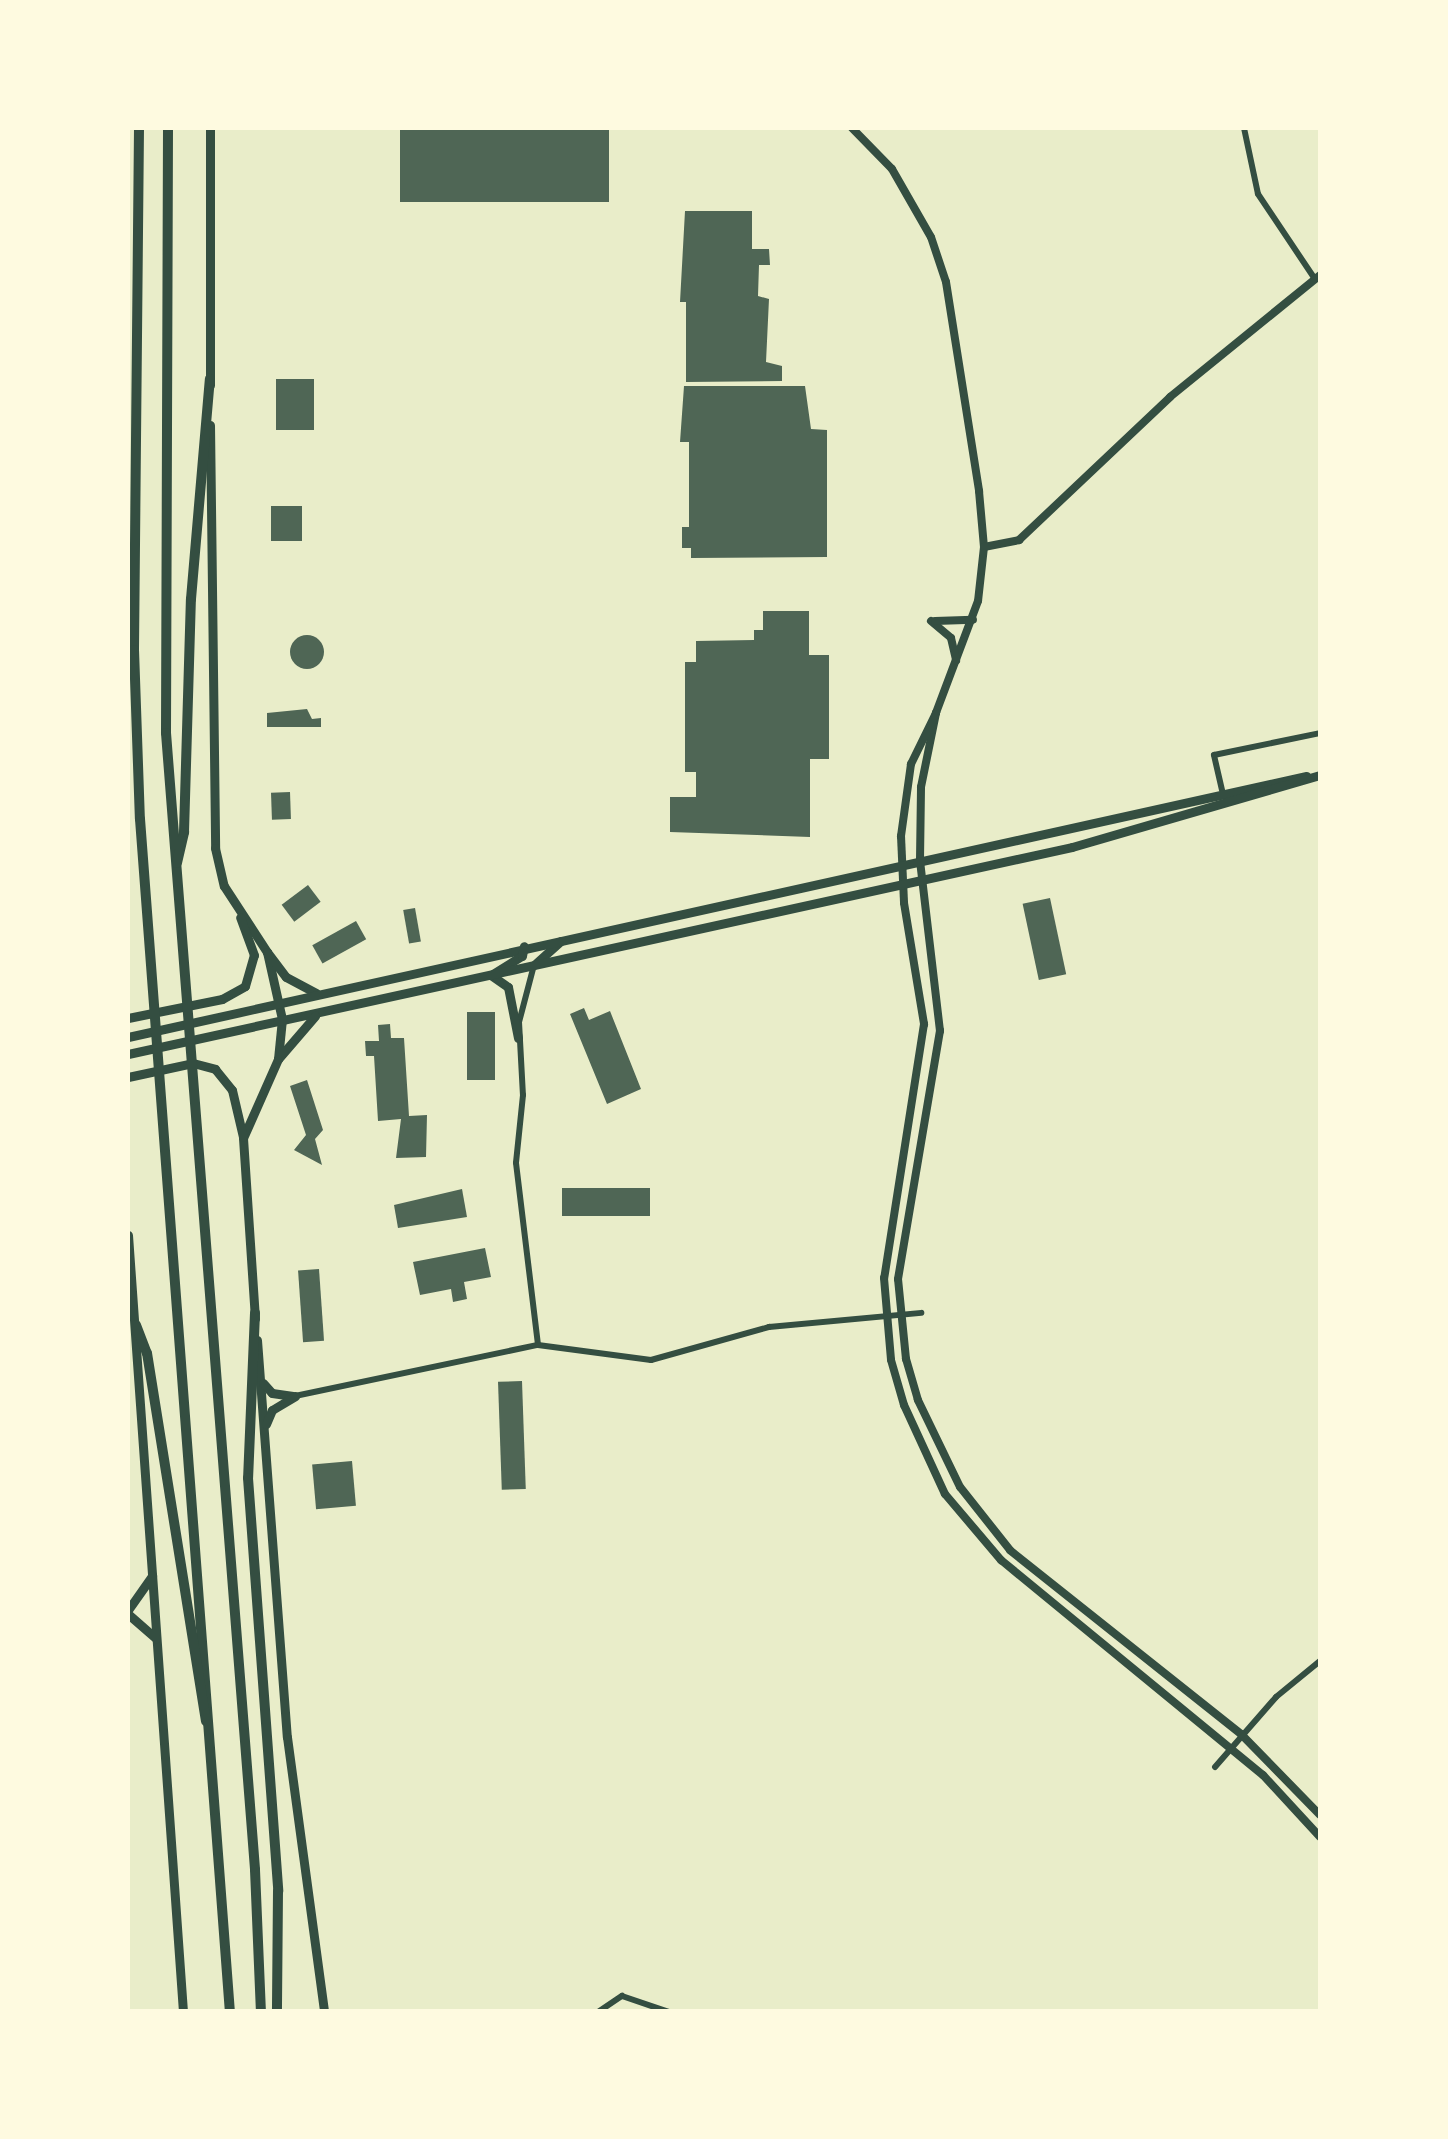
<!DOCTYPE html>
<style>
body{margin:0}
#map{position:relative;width:1448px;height:2139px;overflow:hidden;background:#e9edc9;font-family:Raleway,sans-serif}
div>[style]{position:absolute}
.building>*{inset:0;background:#4f6655;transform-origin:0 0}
.round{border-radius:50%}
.minor>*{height:6px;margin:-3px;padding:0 3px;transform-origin:3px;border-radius:3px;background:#344e41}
.tertiary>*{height:8px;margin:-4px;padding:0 4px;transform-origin:4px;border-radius:4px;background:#344e41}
.secondary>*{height:9px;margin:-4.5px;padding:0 4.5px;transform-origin:4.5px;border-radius:4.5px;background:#344e41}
.primary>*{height:9px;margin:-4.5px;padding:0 4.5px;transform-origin:4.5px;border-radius:4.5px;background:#344e41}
.motorway>*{height:10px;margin:-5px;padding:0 5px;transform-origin:5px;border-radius:5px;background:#344e41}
span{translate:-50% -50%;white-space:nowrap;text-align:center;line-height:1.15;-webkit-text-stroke:8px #fefae0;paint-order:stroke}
.frame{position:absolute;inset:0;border:130px solid #fefae0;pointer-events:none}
</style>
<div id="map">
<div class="building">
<i style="left:400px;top:128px;width:209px;height:74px"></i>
<i style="clip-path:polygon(685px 211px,752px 211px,752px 249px,769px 249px,770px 265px,759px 265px,758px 296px,769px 299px,766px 362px,782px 366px,782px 381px,686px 382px,686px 302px,680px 302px)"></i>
<i style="left:276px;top:379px;width:38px;height:51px"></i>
<i style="clip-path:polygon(684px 386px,805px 386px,811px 429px,827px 430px,827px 557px,691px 558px,691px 548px,682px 548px,682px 527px,689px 527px,689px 442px,680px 442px)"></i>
<i style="left:271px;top:506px;width:31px;height:35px"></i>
<i style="clip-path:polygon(763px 611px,809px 611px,809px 655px,829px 655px,829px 759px,810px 759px,810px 837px,670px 832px,670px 797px,696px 797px,696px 772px,685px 772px,685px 662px,696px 662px,696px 641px,754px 640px,754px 630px,763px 630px)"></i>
<i class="round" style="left:290px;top:635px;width:34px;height:34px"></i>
<i style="clip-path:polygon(307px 709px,312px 719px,321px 718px,321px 727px,267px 727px,267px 713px)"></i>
<i style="left:290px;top:792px;width:27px;height:19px;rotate:88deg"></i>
<i style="left:308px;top:885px;width:21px;height:33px;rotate:53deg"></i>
<i style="left:1050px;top:898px;width:78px;height:28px;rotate:78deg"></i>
<i style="left:415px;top:908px;width:34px;height:12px;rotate:80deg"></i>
<i style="left:356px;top:921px;width:21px;height:50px;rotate:61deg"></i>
<i style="clip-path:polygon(584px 1008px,589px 1020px,610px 1011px,641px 1089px,607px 1104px,570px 1014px)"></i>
<i style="left:467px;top:1012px;width:28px;height:68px"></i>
<i style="clip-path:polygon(390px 1024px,391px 1038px,404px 1038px,409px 1116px,427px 1115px,426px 1157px,396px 1158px,401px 1119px,378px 1121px,374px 1056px,366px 1056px,365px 1041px,379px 1041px,378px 1025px)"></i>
<i style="clip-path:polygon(307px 1080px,323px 1130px,315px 1139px,322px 1165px,294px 1150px,306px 1135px,290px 1086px)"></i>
<i style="left:650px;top:1188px;width:28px;height:88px;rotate:90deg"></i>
<i style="clip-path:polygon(462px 1189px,467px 1217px,398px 1228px,394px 1205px)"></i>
<i style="clip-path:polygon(485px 1248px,491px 1277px,464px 1282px,467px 1299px,453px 1302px,451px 1289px,420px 1295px,413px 1262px)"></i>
<i style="left:319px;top:1269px;width:72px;height:21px;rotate:86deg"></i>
<i style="left:522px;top:1381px;width:108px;height:24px;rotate:88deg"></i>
<i style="left:352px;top:1461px;width:45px;height:40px;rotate:85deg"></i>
</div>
<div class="minor">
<i style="left:1244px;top:128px;width:67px;rotate:78deg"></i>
<i style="left:1258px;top:194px;width:102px;rotate:56.2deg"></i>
<i style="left:1222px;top:790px;width:36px;rotate:-103deg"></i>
<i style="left:1214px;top:755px;width:108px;rotate:-11.7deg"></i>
<i style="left:534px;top:965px;width:59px;rotate:104.7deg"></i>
<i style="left:519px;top:1022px;width:73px;rotate:86.9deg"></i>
<i style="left:523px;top:1095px;width:68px;rotate:95.9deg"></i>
<i style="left:516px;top:1163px;width:183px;rotate:83.1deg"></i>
<i style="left:295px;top:1396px;width:248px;rotate:-11.9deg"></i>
<i style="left:538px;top:1345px;width:114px;rotate:7.6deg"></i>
<i style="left:651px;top:1360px;width:123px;rotate:-15.6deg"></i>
<i style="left:769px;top:1327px;width:153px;rotate:-5.3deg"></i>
<i style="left:1215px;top:1767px;width:93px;rotate:-48.9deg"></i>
<i style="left:1276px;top:1697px;width:57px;rotate:-39.3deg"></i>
<i style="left:598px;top:2012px;width:29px;rotate:-34deg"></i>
<i style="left:622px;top:1996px;width:50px;rotate:18.8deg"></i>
</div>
<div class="tertiary">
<i style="left:852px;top:128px;width:57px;rotate:45.7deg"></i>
<i style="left:892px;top:169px;width:78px;rotate:60.2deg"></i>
<i style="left:931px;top:237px;width:47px;rotate:71.6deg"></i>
<i style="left:946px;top:282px;width:212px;rotate:81deg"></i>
<i style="left:979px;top:491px;width:56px;rotate:84.9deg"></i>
<i style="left:984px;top:547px;width:54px;rotate:96.3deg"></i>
<i style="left:978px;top:601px;width:120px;rotate:110.6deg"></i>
<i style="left:984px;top:547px;width:36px;rotate:-11deg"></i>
<i style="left:1019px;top:540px;width:208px;rotate:-43.4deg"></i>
<i style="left:1170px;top:397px;width:193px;rotate:-39.1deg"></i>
<i style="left:931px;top:621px;width:26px;rotate:40deg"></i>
<i style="left:951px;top:638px;width:23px;rotate:77deg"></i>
<i style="left:935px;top:621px;width:38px;rotate:-2deg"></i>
<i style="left:1320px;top:1815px;width:113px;rotate:-134.3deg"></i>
<i style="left:1241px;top:1734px;width:295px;rotate:-141.5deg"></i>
<i style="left:1010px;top:1550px;width:80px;rotate:-128.4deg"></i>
<i style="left:960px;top:1487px;width:97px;rotate:-115.8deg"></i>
<i style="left:918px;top:1400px;width:43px;rotate:-106.3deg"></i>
<i style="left:906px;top:1359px;width:80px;rotate:-95.7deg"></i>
<i style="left:898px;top:1279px;width:252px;rotate:-80.4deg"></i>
<i style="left:940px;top:1031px;width:172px;rotate:-96.7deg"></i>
<i style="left:920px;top:860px;width:73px;rotate:-89.2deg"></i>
<i style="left:921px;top:787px;width:76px;rotate:-78.5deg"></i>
<i style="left:936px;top:713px;width:57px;rotate:116.1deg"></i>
<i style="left:911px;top:764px;width:73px;rotate:97.9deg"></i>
<i style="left:901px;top:836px;width:67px;rotate:87.4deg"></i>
<i style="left:904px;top:903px;width:123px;rotate:80.6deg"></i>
<i style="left:924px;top:1024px;width:257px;rotate:98.9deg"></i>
<i style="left:884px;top:1278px;width:82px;rotate:85.1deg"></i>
<i style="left:891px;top:1360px;width:47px;rotate:73.9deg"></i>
<i style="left:904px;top:1405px;width:98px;rotate:65.3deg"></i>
<i style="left:945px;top:1494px;width:87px;rotate:49.7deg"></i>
<i style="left:1001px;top:1560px;width:339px;rotate:39.4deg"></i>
<i style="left:1263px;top:1775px;width:84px;rotate:47.4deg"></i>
</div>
<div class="secondary">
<i style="left:210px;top:385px;width:257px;rotate:-90deg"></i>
<i style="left:210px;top:425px;width:423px;rotate:89.3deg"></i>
<i style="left:215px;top:848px;width:39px;rotate:77deg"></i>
<i style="left:224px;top:886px;width:79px;rotate:56.9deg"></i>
<i style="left:267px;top:952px;width:69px;rotate:77.4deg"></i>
<i style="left:282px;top:1019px;width:40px;rotate:95.7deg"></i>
<i style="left:278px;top:1059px;width:86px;rotate:113.9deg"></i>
<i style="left:243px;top:1138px;width:181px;rotate:86.2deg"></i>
<i style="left:128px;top:1018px;width:96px;rotate:-11.4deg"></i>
<i style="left:222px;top:999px;width:26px;rotate:-29deg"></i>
<i style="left:245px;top:986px;width:32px;rotate:-74deg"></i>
<i style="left:254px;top:955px;width:40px;rotate:-110.2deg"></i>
<i style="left:128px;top:1077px;width:66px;rotate:-12.2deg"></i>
<i style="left:193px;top:1063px;width:23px;rotate:15deg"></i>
<i style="left:215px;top:1069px;width:27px;rotate:51deg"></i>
<i style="left:232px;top:1090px;width:48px;rotate:76.8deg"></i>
<i style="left:128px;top:1235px;width:779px;rotate:85.95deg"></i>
<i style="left:257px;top:1340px;width:398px;rotate:85.7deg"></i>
<i style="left:287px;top:1737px;width:277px;rotate:82.3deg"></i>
<i style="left:263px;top:1383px;width:13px;rotate:48deg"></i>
<i style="left:272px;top:1393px;width:21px;rotate:8deg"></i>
<i style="left:266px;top:1424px;width:15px;rotate:-67deg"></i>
<i style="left:272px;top:1410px;width:27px;rotate:-31deg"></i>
<i style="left:128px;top:1610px;width:42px;rotate:-54.8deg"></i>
<i style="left:128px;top:1614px;width:37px;rotate:41deg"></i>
</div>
<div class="primary">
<i style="left:267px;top:952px;width:31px;rotate:53deg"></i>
<i style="left:286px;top:977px;width:34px;rotate:28deg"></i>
<i style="left:534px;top:965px;width:36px;rotate:-42deg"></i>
<i style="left:128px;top:1037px;width:1207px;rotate:-12.49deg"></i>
<i style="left:518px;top:1038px;width:52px;rotate:-101.1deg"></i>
<i style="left:508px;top:987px;width:21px;rotate:-145deg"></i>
<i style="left:491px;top:975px;width:36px;rotate:-32deg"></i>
<i style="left:522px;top:956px;width:10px;rotate:-79deg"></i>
<i style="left:128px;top:1054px;width:966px;rotate:-12.37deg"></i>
<i style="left:1072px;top:847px;width:258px;rotate:-16.2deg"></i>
<i style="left:278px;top:1059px;width:57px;rotate:-49.3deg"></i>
</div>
<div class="motorway">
<i style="left:139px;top:128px;width:522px;rotate:90.55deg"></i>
<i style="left:134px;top:650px;width:169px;rotate:88deg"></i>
<i style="left:140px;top:819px;width:1196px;rotate:85.69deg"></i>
<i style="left:168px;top:128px;width:605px;rotate:90.19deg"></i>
<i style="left:166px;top:733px;width:1140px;rotate:85.52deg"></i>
<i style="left:255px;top:1870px;width:142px;rotate:87.6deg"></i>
<i style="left:177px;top:863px;width:32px;rotate:-77deg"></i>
<i style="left:184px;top:832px;width:233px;rotate:-88.3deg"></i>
<i style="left:191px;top:599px;width:221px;rotate:-85.1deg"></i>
<i style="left:255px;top:1313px;width:165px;rotate:92.4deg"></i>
<i style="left:248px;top:1478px;width:414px;rotate:85.8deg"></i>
<i style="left:278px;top:1891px;width:121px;rotate:90.5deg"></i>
<i style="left:136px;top:1325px;width:30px;rotate:69deg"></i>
<i style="left:147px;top:1353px;width:373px;rotate:80.9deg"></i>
</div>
<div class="frame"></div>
</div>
